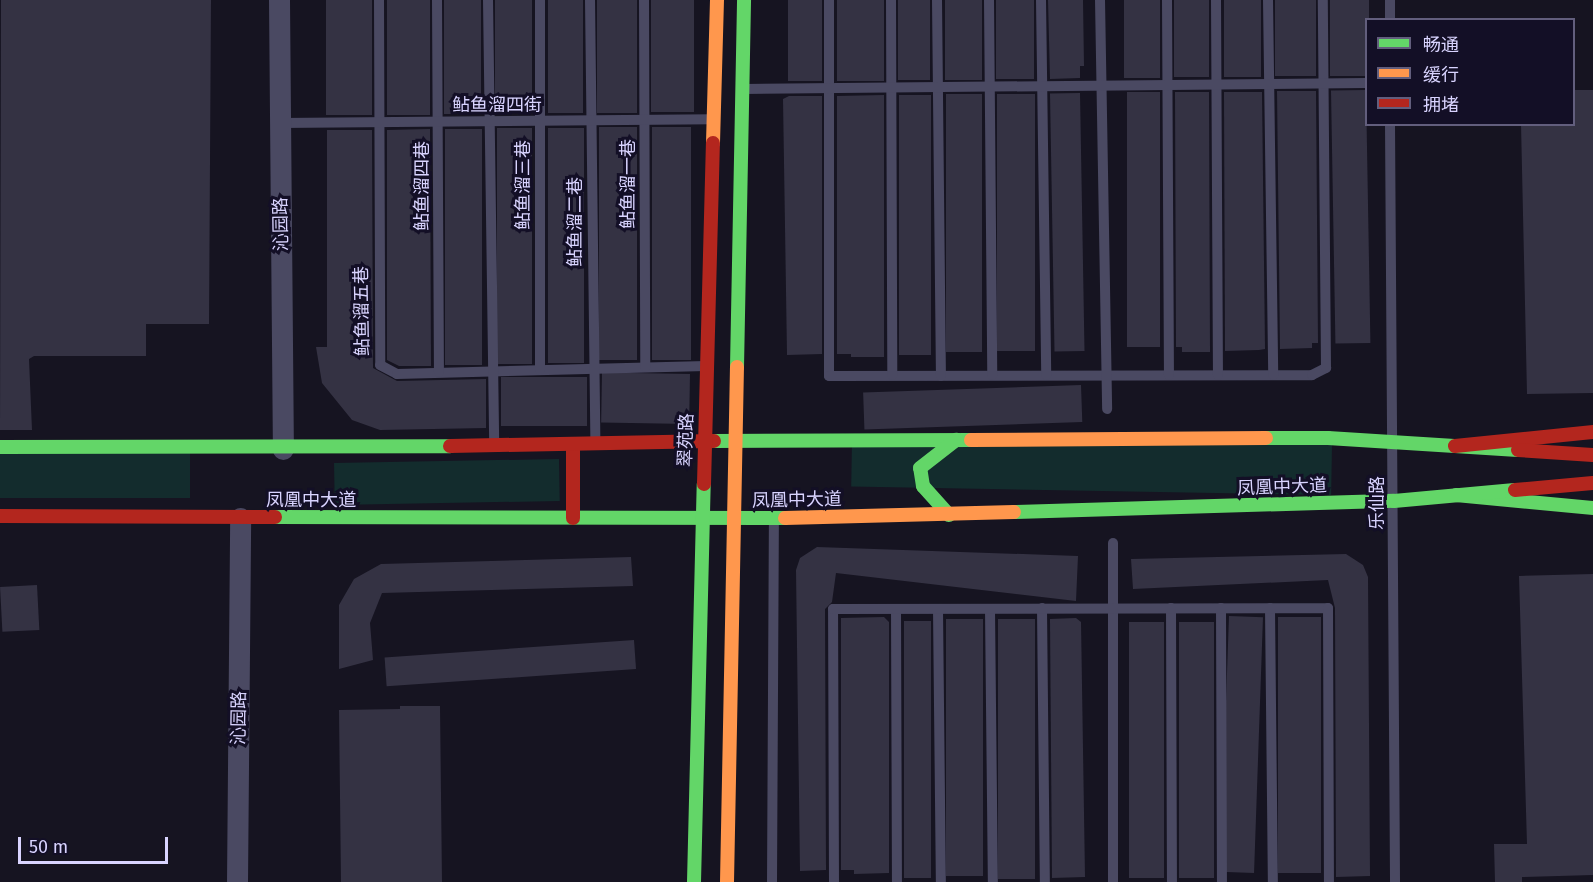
<!DOCTYPE html>
<meta charset="utf-8">
<style>
body{margin:0}
#map{position:relative;width:1593px;height:882px;overflow:hidden;background:#161421;font-family:"Fira Sans","Noto Sans SC",sans-serif}
div>[style]{position:absolute}
.green>*{inset:0;background:#132c2d;transform-origin:0 0}
.building>*{inset:0;background:#343243;transform-origin:0 0}
.lane>*{height:10px;margin:-5px;padding:0 5px;transform-origin:5px;border-radius:5px;background:#4a4962}
.street>*{height:21px;margin:-10.5px;padding:0 10.5px;transform-origin:10.5px;border-radius:10.5px;background:#4a4962}
.fast>*{height:14px;margin:-7px;padding:0 7px;transform-origin:7px;border-radius:7px;background:#63d668}
.slow>*{height:14px;margin:-7px;padding:0 7px;transform-origin:7px;border-radius:7px;background:#ff974d}
.jam>*{height:14px;margin:-7px;padding:0 7px;transform-origin:7px;border-radius:7px;background:#b3261e}
span{translate:-50% -50%;white-space:nowrap;text-align:center;line-height:1.15;-webkit-text-stroke:6px #130f26;paint-order:stroke}
.street-label{font-size:18px;color:#d9d4ff}
.legend{position:absolute;left:1365px;top:18px;width:210px;height:108px;box-sizing:border-box;background:#130f26;border:2px solid #625e7d;margin:0;padding:8px 10px;list-style:none;font-size:18px;color:#d9d4ff}
.legend li{display:flex;align-items:center;gap:12px;height:30px}
.legend b{width:30px;border:2px solid #625e7d}
.scale{position:absolute;left:18px;top:837px;width:150px;height:27px;box-sizing:border-box;border:3px solid #d9d4ff;border-top:0;padding-left:8px;font-size:18px;line-height:21px;white-space:nowrap;color:#d9d4ff;-webkit-text-stroke:4px #130f26;paint-order:stroke}
</style>
<div id="map">
<div class="green">
<i style="left:1332px;top:445px;width:50px;height:480px;rotate:91deg"></i>
<i style="left:0;top:453px;width:190px;height:45px"></i>
<i style="left:559px;top:459px;width:42px;height:225px;rotate:89deg"></i>
</div>
<div class="building">
<i style="clip-path:polygon(1px 0,211px 0,209px 324px,146px 324px,146px 356px,34px 356px,29px 359px,32px 430px,0 430px)"></i>
<i style="left:326px;top:0;width:46px;height:115px"></i>
<i style="left:387px;top:0;width:43px;height:115px"></i>
<i style="left:444px;top:0;width:37px;height:114px"></i>
<i style="left:495px;top:0;width:37px;height:113px"></i>
<i style="left:548px;top:0;width:35px;height:113px"></i>
<i style="left:597px;top:0;width:40px;height:113px"></i>
<i style="left:651px;top:0;width:43px;height:112px"></i>
<i style="left:788px;top:0;width:34px;height:81px"></i>
<i style="left:837px;top:0;width:47px;height:81px"></i>
<i style="left:898px;top:0;width:32px;height:80px"></i>
<i style="left:945px;top:0;width:37px;height:80px"></i>
<i style="left:996px;top:0;width:38px;height:79px"></i>
<i style="clip-path:polygon(1048px 0,1083px 0,1084px 66px,1080px 66px,1080px 78px,1050px 79px)"></i>
<i style="left:1124px;top:0;width:36px;height:78px"></i>
<i style="left:1174px;top:0;width:35px;height:77px"></i>
<i style="left:1224px;top:0;width:37px;height:77px"></i>
<i style="left:1275px;top:0;width:41px;height:76px"></i>
<i style="left:1330px;top:0;width:39px;height:76px"></i>
<i style="left:1366px;top:90px;width:253px;height:35px;rotate:89deg"></i>
<i style="clip-path:polygon(1574px 90px,1593px 90px,1593px 393px,1527px 394px,1521px 124px,1574px 124px)"></i>
<i style="clip-path:polygon(1277px 91px,1316px 91px,1318px 343px,1312px 343px,1312px 348px,1280px 349px)"></i>
<i style="left:1160px;top:92px;width:255px;height:33px;rotate:90deg"></i>
<i style="clip-path:polygon(1175px 92px,1209px 92px,1210px 352px,1182px 352px,1182px 347px,1176px 347px)"></i>
<i style="clip-path:polygon(1224px 92px,1262px 92px,1265px 349px,1259px 350px,1225px 351px)"></i>
<i style="left:1080px;top:93px;width:258px;height:30px;rotate:89deg"></i>
<i style="left:982px;top:94px;width:258px;height:36px;rotate:90deg"></i>
<i style="left:997px;top:94px;width:38px;height:257px"></i>
<i style="clip-path:polygon(884px 95px,884px 357px,851px 357px,851px 354px,837px 354px,837px 96px)"></i>
<i style="left:899px;top:95px;width:32px;height:260px"></i>
<i style="clip-path:polygon(789px 96px,822px 96px,822px 354px,787px 355px,783px 99px)"></i>
<i style="left:637px;top:127px;width:233px;height:38px;rotate:90deg"></i>
<i style="left:652px;top:127px;width:39px;height:233px"></i>
<i style="left:497px;top:128px;width:35px;height:236px"></i>
<i style="left:548px;top:128px;width:36px;height:235px"></i>
<i style="clip-path:polygon(430px 129px,431px 366px,399px 366px,387px 360px,387px 130px)"></i>
<i style="left:445px;top:129px;width:37px;height:236px"></i>
<i style="clip-path:polygon(327px 130px,372px 130px,373px 368px,397px 381px,486px 379px,486px 428px,380px 430px,352px 420px,322px 383px,316px 347px,327px 347px)"></i>
<i style="left:690px;top:374px;width:50px;height:88px;rotate:91deg"></i>
<i style="left:587px;top:377px;width:49px;height:86px;rotate:90deg"></i>
<i style="left:1081px;top:385px;width:37px;height:218px;rotate:88deg"></i>
<i style="clip-path:polygon(817px 547px,1078px 556px,1076px 601px,836px 573px,832px 602px,825px 609px,826px 870px,800px 871px,796px 570px,800px 558px)"></i>
<i style="clip-path:polygon(1346px 554px,1363px 565px,1368px 577px,1370px 876px,1336px 877px,1335px 608px,1328px 580px,1133px 589px,1131px 559px)"></i>
<i style="clip-path:polygon(631px 557px,633px 586px,382px 593px,370px 623px,373px 660px,339px 669px,339px 605px,354px 579px,381px 564px)"></i>
<i style="clip-path:polygon(1593px 574px,1593px 875px,1522px 877px,1522px 882px,1495px 882px,1494px 844px,1527px 844px,1519px 576px)"></i>
<i style="left:37px;top:585px;width:45px;height:37px;rotate:87deg"></i>
<i style="left:1229px;top:616px;width:34px;height:256px;rotate:2deg"></i>
<i style="clip-path:polygon(884px 617px,889px 622px,889px 873px,854px 874px,854px 870px,841px 870px,841px 618px)"></i>
<i style="left:1278px;top:617px;width:43px;height:256px"></i>
<i style="clip-path:polygon(1076px 618px,1081px 622px,1085px 877px,1052px 878px,1050px 619px)"></i>
<i style="left:983px;top:619px;width:257px;height:37px;rotate:90deg"></i>
<i style="left:998px;top:619px;width:37px;height:260px"></i>
<i style="left:904px;top:621px;width:27px;height:257px"></i>
<i style="left:1129px;top:622px;width:35px;height:256px"></i>
<i style="left:1214px;top:622px;width:256px;height:35px;rotate:90deg"></i>
<i style="left:634px;top:640px;width:29px;height:250px;rotate:86deg"></i>
<i style="clip-path:polygon(400px 706px,440px 706px,442px 882px,341px 882px,339px 710px,400px 709px)"></i>
</div>
<div class="lane">
<i style="left:379px;top:0;width:365px;rotate:89.8deg"></i>
<i style="left:380px;top:365px;width:19px;rotate:28deg"></i>
<i style="left:397px;top:374px;width:309px;rotate:-1.5deg"></i>
<i style="left:437px;top:0;width:372px;rotate:89.7deg"></i>
<i style="left:488px;top:0;width:445px;rotate:89.2deg"></i>
<i style="left:590px;top:0;width:440px;rotate:89.3deg"></i>
<i style="left:644px;top:0;width:367px;rotate:89.8deg"></i>
<i style="left:829px;top:0;width:376px;rotate:90deg"></i>
<i style="left:829px;top:376px;width:483px;rotate:-0.1deg"></i>
<i style="left:1312px;top:375px;width:16px;rotate:-27deg"></i>
<i style="left:1326px;top:368px;width:368px;rotate:-90.5deg"></i>
<i style="left:891px;top:0;width:375px;rotate:89.8deg"></i>
<i style="left:937px;top:0;width:376px;rotate:89.4deg"></i>
<i style="left:989px;top:0;width:375px;rotate:89.5deg"></i>
<i style="left:1041px;top:0;width:375px;rotate:89.2deg"></i>
<i style="left:1100px;top:0;width:409px;rotate:89deg"></i>
<i style="left:1167px;top:0;width:375px;rotate:89.7deg"></i>
<i style="left:1216px;top:0;width:375px;rotate:89.7deg"></i>
<i style="left:1268px;top:0;width:375px;rotate:89.2deg"></i>
<i style="left:1390px;top:20px;width:20px;rotate:-90deg"></i>
<i style="left:744px;top:89px;width:622px;rotate:-0.55deg"></i>
<i style="left:280px;top:123px;width:433px;rotate:-0.5deg"></i>
<i style="left:1390px;top:124px;width:758px;rotate:89.62deg"></i>
<i style="left:540px;top:370px;width:370px;rotate:-90deg"></i>
<i style="left:1113px;top:543px;width:339px;rotate:90deg"></i>
<i style="left:1042px;top:608px;width:274px;rotate:89.4deg"></i>
<i style="left:1171px;top:608px;width:274px;rotate:89.8deg"></i>
<i style="left:1221px;top:608px;width:274px;rotate:89.8deg"></i>
<i style="left:1270px;top:608px;width:274px;rotate:89.4deg"></i>
<i style="left:896px;top:609px;width:273px;rotate:89.8deg"></i>
<i style="left:938px;top:609px;width:273px;rotate:89.4deg"></i>
<i style="left:990px;top:609px;width:273px;rotate:89.4deg"></i>
<i style="left:772px;top:882px;width:363px;rotate:-89.7deg"></i>
<i style="left:834px;top:882px;width:273px;rotate:-90.2deg"></i>
<i style="left:833px;top:609px;width:495px;rotate:-0.1deg"></i>
<i style="left:1328px;top:608px;width:274px;rotate:89.8deg"></i>
</div>
<div class="street">
<i style="left:279px;top:0;width:449px;rotate:89.5deg"></i>
<i style="left:237px;top:882px;width:364px;rotate:-89.5deg"></i>
</div>
<div class="fast">
<i style="left:737px;top:367px;width:367px;rotate:-88.9deg"></i>
<i style="left:1266px;top:438px;width:62px"></i>
<i style="left:1328px;top:438px;width:190px;rotate:3.6deg"></i>
<i style="left:714px;top:441px;width:257px;rotate:-0.2deg"></i>
<i style="left:0;top:447px;width:450px;rotate:-0.1deg"></i>
<i style="left:1456px;top:495px;width:138px;rotate:5.4deg"></i>
<i style="left:1014px;top:512px;width:380px;rotate:-1.7deg"></i>
<i style="left:1394px;top:501px;width:121px;rotate:-5.2deg"></i>
<i style="left:949px;top:515px;width:39px;rotate:-132deg"></i>
<i style="left:923px;top:486px;width:18px;rotate:-99deg"></i>
<i style="left:920px;top:468px;width:46px;rotate:-37.9deg"></i>
<i style="left:275px;top:517px;width:510px;rotate:0.11deg"></i>
<i style="left:694px;top:882px;width:398px;rotate:-88.6deg"></i>
</div>
<div class="slow">
<i style="left:713px;top:143px;width:143px;rotate:-88.4deg"></i>
<i style="left:971px;top:440px;width:295px;rotate:-0.4deg"></i>
<i style="left:785px;top:518px;width:229px;rotate:-1.5deg"></i>
<i style="left:727px;top:882px;width:515px;rotate:-88.89deg"></i>
</div>
<div class="jam">
<i style="left:573px;top:444px;width:74px;rotate:90deg"></i>
<i style="left:450px;top:446px;width:264px;rotate:-1.1deg"></i>
<i style="left:1455px;top:446px;width:139px;rotate:-5.8deg"></i>
<i style="left:1518px;top:450px;width:75px;rotate:3.8deg"></i>
<i style="left:704px;top:484px;width:341px;rotate:-88.5deg"></i>
<i style="left:1515px;top:490px;width:78px;rotate:-5.1deg"></i>
<i style="left:0;top:516px;width:275px;rotate:0.2deg"></i>
</div>
<div class="street-label">
<span style="left:497px;top:105px">鲇鱼溜四街</span>
<span style="left:628px;top:184px;rotate:-90deg">鲇鱼溜一巷</span>
<span style="left:523px;top:185px;rotate:-90deg">鲇鱼溜三巷</span>
<span style="left:422px;top:186px;rotate:-90deg">鲇鱼溜四巷</span>
<span style="left:575px;top:222px;rotate:-90deg">鲇鱼溜二巷</span>
<span style="left:281px;top:224px;rotate:-91deg">沁园路</span>
<span style="left:362px;top:311px;rotate:-91deg">鲇鱼溜五巷</span>
<span style="left:686px;top:440px;rotate:-88deg">翠苑路</span>
<span style="left:1282px;top:487px;rotate:-2deg">凤凰中大道</span>
<span style="left:311px;top:500px">凤凰中大道</span>
<span style="left:797px;top:500px;rotate:-1deg">凤凰中大道</span>
<span style="left:1377px;top:503px;rotate:-90deg">乐仙路</span>
<span style="left:239px;top:718px;rotate:-89deg">沁园路</span>
</div>
<ul class="legend">
<li><b style="height:8px;background:#63d668"></b>畅通</li>
<li><b style="height:8px;background:#ff974d"></b>缓行</li>
<li><b style="height:8px;background:#b3261e"></b>拥堵</li>
</ul>
<div class="scale">50 m</div>
</div>
